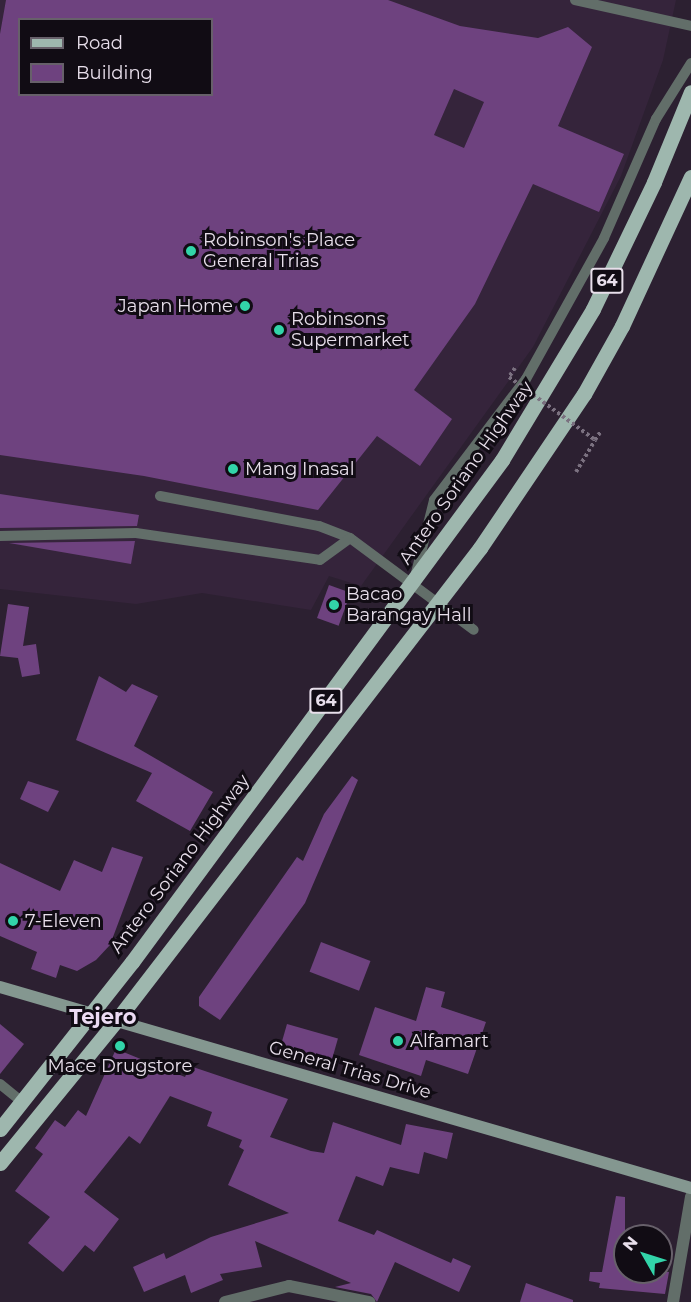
<!DOCTYPE html>
<style>
body{margin:0}
#map{position:relative;width:691px;height:1302px;overflow:hidden;background:#2c2031;font-family:Montserrat,sans-serif}
div>[style]{position:absolute}
.built>*{inset:0;background:#35243b}
.building>*{inset:0;background:#6e427f;transform-origin:0 0}
.path>*{height:4px;margin-top:-2px;transform-origin:0;background:repeating-linear-gradient(90deg,#7b7180 0 3px,transparent 0 6px)}
.service>*{height:10px;margin:-5px;padding:0 5px;transform-origin:5px;border-radius:5px;background:#626e69}
.minor>*{height:12px;margin:-6px;padding:0 6px;transform-origin:6px;border-radius:6px;background:#626e69}
.secondary>*{height:12px;margin:-6px;padding:0 6px;transform-origin:6px;border-radius:6px;background:#849790}
.primary>*{height:15px;margin:-7.5px;padding:0 7.5px;transform-origin:7.5px;border-radius:7.5px;background:#9eb7ae}
.path-bridge>*{height:4px;margin-top:-2px;transform-origin:0;background:repeating-linear-gradient(90deg,#7b7180 0 3px,transparent 0 6px)}
.dots>*{width:16px;height:16px;translate:-50% -50%;box-sizing:border-box;border:3px solid #110c14;border-radius:50%}
span{translate:-50% -50%;white-space:nowrap;text-align:center;line-height:1.15;-webkit-text-stroke:6px #110c14;paint-order:stroke}
.shield-label span{padding:2px 4px;background:#110c14;border:2px solid;border-radius:4px;-webkit-text-stroke-width:0}
.shield-label{font-size:16px;color:#e8dfeb;font-weight:700}
.poi-label{font-size:18px;color:#e8dfeb}
.left{translate:0 -50%;text-align:left}
.right{translate:-100% -50%;text-align:right}
.street-label{font-size:18px;color:#e8dfeb}
.quarter-label{font-size:21px;color:#ecdbf3;font-weight:700}
.legend{position:absolute;left:18px;top:18px;width:195px;height:78px;box-sizing:border-box;background:#110c14;border:2px solid #67606a;margin:0;padding:8px 10px;list-style:none;font-size:18px;color:#e8dfeb}
.legend li{display:flex;align-items:center;gap:12px;height:30px}
.legend b{width:30px;border:2px solid #67606a}
.north{position:absolute;left:613px;top:1224px;width:60px;height:60px;box-sizing:border-box;background:#110c14;border:2px solid #67606a;border-radius:50%;rotate:309deg;font-size:16px;font-weight:700;line-height:24px;text-align:center;color:#e8dfeb}
.north::after{content:'';display:block;margin:auto;width:21px;height:27px;background:#32d4a9;clip-path:polygon(50% 0,100% 100%,50% 72%,0 100%)}
</style>
<div id="map">
<div class="built">
<i style="clip-path:polygon(evenodd,0 0,676px 0,663px 60px,621px 176px,533px 347px,361px 586px,329px 576px,311px 610px,202px 593px,136px 604px,0 589px,0 0,20px 20px,212px 20px,212px 94px,20px 94px,20px 20px)"></i>
</div>
<div class="building">
<i style="clip-path:polygon(evenodd,6px 0,388px 0,460px 26px,538px 38px,568px 27px,592px 47px,558px 126px,624px 154px,599px 212px,533px 184px,475px 304px,414px 390px,452px 419px,420px 466px,377px 436px,318px 510px,144px 476px,0 455px,0 34px,6px 0,20px 20px,212px 20px,212px 94px,20px 94px,20px 20px,6px 0,454px 89px,484px 102px,464px 148px,434px 135px,454px 89px)"></i>
<i style="clip-path:polygon(0 494px,139px 515px,137px 526px,0 528px)"></i>
<i style="clip-path:polygon(135px 541px,131px 564px,9px 543px)"></i>
<i style="left:329px;top:585px;width:23px;height:35px;rotate:20deg"></i>
<i style="clip-path:polygon(8px 604px,29px 607px,23px 646px,36px 644px,40px 674px,22px 677px,18px 658px,0 656px)"></i>
<i style="clip-path:polygon(99px 676px,126px 692px,132px 684px,158px 696px,134px 746px,213px 792px,190px 831px,136px 801px,152px 773px,76px 740px)"></i>
<i style="clip-path:polygon(352px 776px,358px 780px,305px 903px,220px 1020px,199px 1006px,199px 997px,297px 857px,303px 861px,324px 814px)"></i>
<i style="clip-path:polygon(28px 781px,59px 791px,48px 812px,20px 799px)"></i>
<i style="clip-path:polygon(112px 847px,143px 857px,110px 945px,96px 960px,77px 971px,60px 965px,56px 978px,31px 969px,37px 952px,0 936px,0 863px,60px 891px,74px 860px,102px 872px)"></i>
<i style="left:321px;top:942px;width:53px;height:32px;rotate:21deg"></i>
<i style="clip-path:polygon(426px 987px,445px 992px,441px 1007px,486px 1022px,468px 1074px,426px 1060px,421px 1076px,359px 1055px,375px 1007px,416px 1021px)"></i>
<i style="clip-path:polygon(0 1024px,24px 1044px,0 1074px)"></i>
<i style="left:287px;top:1024px;width:53px;height:24px;rotate:16deg"></i>
<i style="clip-path:polygon(116px 1049px,185px 1077px,190px 1066px,288px 1099px,270px 1137px,311px 1151px,324px 1153px,333px 1122px,401px 1145px,406px 1124px,453px 1133px,447px 1159px,424px 1152px,419px 1174px,390px 1167px,383px 1186px,356px 1176px,338px 1221px,374px 1235px,377px 1230px,451px 1263px,453px 1258px,471px 1266px,459px 1292px,395px 1262px,377px 1302px,371px 1294px,335px 1287px,351px 1283px,255px 1241px,262px 1267px,220px 1274px,223px 1280px,191px 1293px,185px 1275px,144px 1292px,133px 1267px,164px 1253px,166px 1259px,211px 1237px,289px 1213px,228px 1185px,244px 1150px,239px 1147px,242px 1140px,207px 1126px,212px 1112px,170px 1096px,140px 1144px,129px 1136px,84px 1192px,119px 1219px,94px 1252px,85px 1245px,63px 1272px,28px 1243px,50px 1217px,15px 1191px,43px 1154px,35px 1148px,55px 1120px,65px 1127px,78px 1110px,86px 1116px)"></i>
<i style="clip-path:polygon(616px 1196px,625px 1197px,625px 1272px,669px 1272px,665px 1294px,599px 1288px,600px 1283px,589px 1281px,590px 1272px,602px 1272px)"></i>
<i style="clip-path:polygon(526px 1283px,573px 1300px,573px 1302px,520px 1302px)"></i>
</div>
<div class="path">
<i style="left:576px;top:472px;width:37px;rotate:-59deg"></i>
</div>
<div class="service">
<i style="left:575px;top:0;width:119px;rotate:12.6deg"></i>
<i style="left:160px;top:496px;width:162px;rotate:10.7deg"></i>
<i style="left:319px;top:526px;width:33px;rotate:21deg"></i>
<i style="left:350px;top:538px;width:154px;rotate:36.6deg"></i>
<i style="left:0;top:536px;width:136px;rotate:-1.3deg"></i>
<i style="left:136px;top:533px;width:186px;rotate:8.3deg"></i>
<i style="left:320px;top:560px;width:37px;rotate:-36deg"></i>
<i style="left:416px;top:573px;width:75px;rotate:-76.1deg"></i>
<i style="left:434px;top:500px;width:152px;rotate:-52.8deg"></i>
<i style="left:526px;top:379px;width:161px;rotate:-61deg"></i>
<i style="left:604px;top:238px;width:130px;rotate:-66.4deg"></i>
<i style="left:656px;top:119px;width:66px;rotate:-58deg"></i>
<i style="left:0;top:1084px;width:28px;rotate:39deg"></i>
</div>
<div class="minor">
<i style="left:225px;top:1302px;width:66px;rotate:-14deg"></i>
<i style="left:289px;top:1286px;width:82px;rotate:11.3deg"></i>
<i style="left:673px;top:1302px;width:107px;rotate:-80.3deg"></i>
</div>
<div class="secondary">
<i style="left:0;top:987px;width:720px;rotate:16.22deg"></i>
</div>
<div class="primary">
<i style="left:0;top:1129px;width:213px;rotate:-51.7deg"></i>
<i style="left:132px;top:962px;width:624px;rotate:-53.61deg"></i>
<i style="left:502px;top:460px;width:176px;rotate:-58.9deg"></i>
<i style="left:593px;top:309px;width:141px;rotate:-64.3deg"></i>
<i style="left:654px;top:182px;width:97px;rotate:-67.7deg"></i>
<i style="left:0;top:1163px;width:183px;rotate:-50.8deg"></i>
<i style="left:116px;top:1021px;width:597px;rotate:-52.42deg"></i>
<i style="left:480px;top:548px;width:186px;rotate:-56deg"></i>
<i style="left:584px;top:394px;width:78px;rotate:-60.8deg"></i>
<i style="left:622px;top:326px;width:164px;rotate:-65.2deg"></i>
</div>
<div class="path-bridge">
<i style="left:515px;top:368px;width:11px;rotate:124deg"></i>
<i style="left:509px;top:377px;width:107px;rotate:36.2deg"></i>
<i style="left:595px;top:440px;width:11px;rotate:-56deg"></i>
</div>
<div class="dots">
<i style="left:191px;top:251px;background:#32d4a9"></i>
<i style="left:245px;top:306px;background:#32d4a9"></i>
<i style="left:279px;top:330px;background:#32d4a9"></i>
<i style="left:233px;top:469px;background:#32d4a9"></i>
<i style="left:334px;top:605px;background:#32d4a9"></i>
<i style="left:13px;top:921px;background:#32d4a9"></i>
<i style="left:398px;top:1041px;background:#32d4a9"></i>
<i style="left:120px;top:1046px;background:#32d4a9"></i>
</div>
<div class="shield-label">
<span style="left:607px;top:281px">64</span>
<span style="left:326px;top:701px">64</span>
</div>
<div class="poi-label">
<span class="left" style="left:203px;top:251px">Robinson's Place<br>General Trias</span>
<span class="right" style="left:233px;top:306px">Japan Home</span>
<span class="left" style="left:291px;top:330px">Robinsons<br>Supermarket</span>
<span class="left" style="left:245px;top:469px">Mang Inasal</span>
<span class="left" style="left:346px;top:605px">Bacao<br>Barangay Hall</span>
<span class="left" style="left:25px;top:921px">7-Eleven</span>
<span class="left" style="left:410px;top:1041px">Alfamart</span>
<span style="left:120px;top:1066px">Mace Drugstore</span>
</div>
<div class="street-label">
<span style="left:466px;top:473px;rotate:-55deg">Antero Soriano Highway</span>
<span style="left:180px;top:864px;rotate:-53deg">Antero Soriano Highway</span>
<span style="left:350px;top:1070px;rotate:16deg">General Trias Drive</span>
</div>
<div class="quarter-label">
<span style="left:103px;top:1017px">Tejero</span>
</div>
<ul class="legend">
<li><b style="height:8px;background:#9eb7ae"></b>Road</li>
<li><b style="height:16px;background:#6e427f"></b>Building</li>
</ul>
<div class="north">N</div>
</div>
